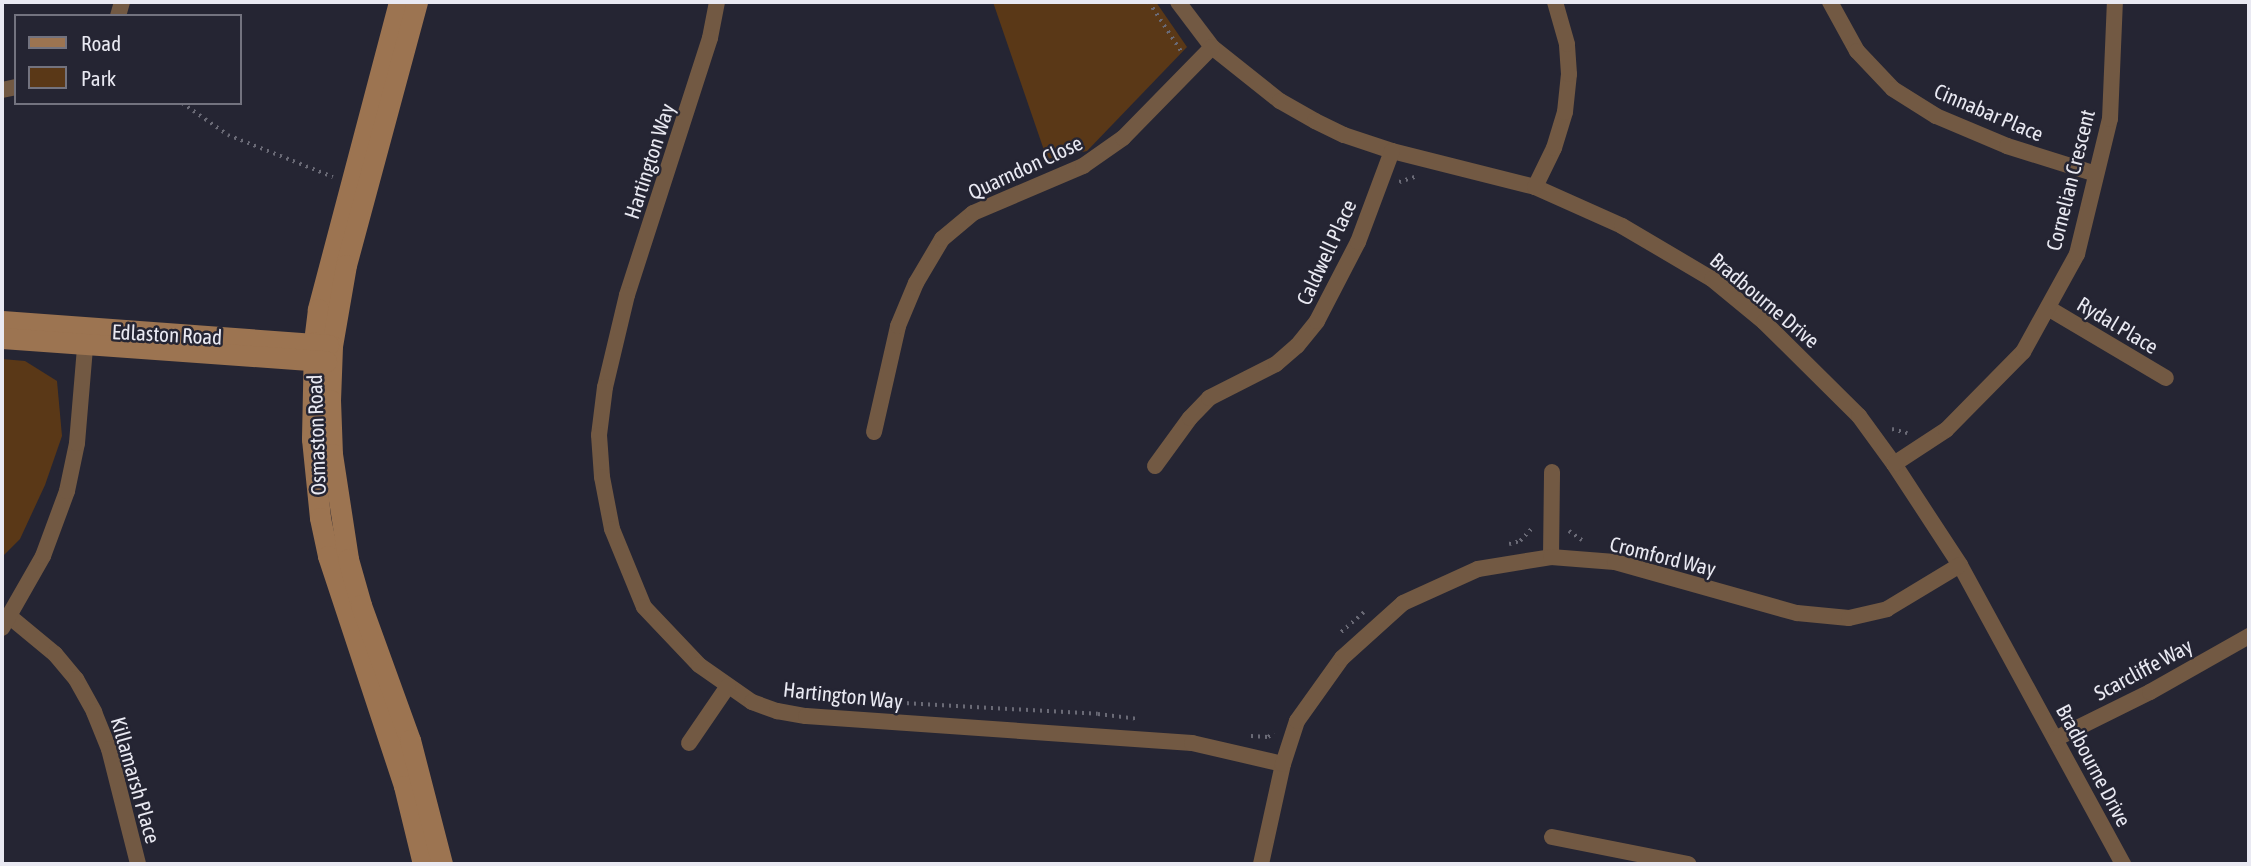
<!DOCTYPE html>
<style>
body{margin:0}
#map{position:relative;width:2251px;height:866px;overflow:hidden;background:#252533;font-family:"Asap Condensed",sans-serif}
div>[style]{position:absolute}
.green>*{inset:0;background:#5a3817}
.path>*{height:3.5px;margin-top:-1.75px;transform-origin:0;background:repeating-linear-gradient(90deg,#6a6a76 0 2px,transparent 0 7px)}
.street>*{height:16px;margin:-8px;padding:0 8px;transform-origin:8px;border-radius:8px;background:#725943}
.secondary>*{height:21px;margin:-10.5px;padding:0 10.5px;transform-origin:10.5px;border-radius:10.5px;background:#9c7451}
span{translate:-50% -50%;white-space:nowrap;text-align:center;line-height:1.15;-webkit-text-stroke:5px #252533;paint-order:stroke}
.street-label{font-size:21px;color:#e9e9f2}
.frame{position:absolute;inset:0;border:4px solid #e9e9f2;pointer-events:none}
.legend{position:absolute;left:14px;top:14px;width:228px;height:91px;box-sizing:border-box;background:#252533;border:2px solid #73737f;margin:0;padding:9px 12px;list-style:none;font-size:21px;color:#e9e9f2}
.legend li{display:flex;align-items:center;gap:14px;height:35px}
.legend b{width:35px;border:2px solid #73737f}
</style>
<div id="map">
<div class="green">
<i style="clip-path:polygon(993px 2px,1156px 2px,1187px 47px,1087px 151px,1047px 159px)"></i>
<i style="clip-path:polygon(2px 359px,25px 361px,57px 381px,62px 436px,45px 485px,20px 539px,2px 557px)"></i>
</div>
<div class="path">
<i style="left:1149px;top:2px;width:62px;rotate:56.8deg"></i>
<i style="left:182px;top:103px;width:56px;rotate:34.8deg"></i>
<i style="left:228px;top:135px;width:113px;rotate:21.8deg"></i>
<i style="left:1399px;top:182px;width:20px;rotate:-18deg"></i>
<i style="left:1892px;top:429px;width:16px;rotate:15deg"></i>
<i style="left:1569px;top:531px;width:16px;rotate:35deg"></i>
<i style="left:1509px;top:544px;width:11px;rotate:-15deg"></i>
<i style="left:1520px;top:541px;width:19px;rotate:-47deg"></i>
<i style="left:1341px;top:632px;width:30px;rotate:-41deg"></i>
<i style="left:886px;top:702px;width:212px;rotate:3.2deg"></i>
<i style="left:1098px;top:714px;width:38px;rotate:7deg"></i>
<i style="left:1251px;top:736px;width:17px;rotate:3deg"></i>
<i style="left:1268px;top:737px;width:7px;rotate:-34deg"></i>
</div>
<div class="street">
<i style="left:717px;top:2px;width:37px;rotate:101deg"></i>
<i style="left:710px;top:38px;width:270px;rotate:107.9deg"></i>
<i style="left:627px;top:295px;width:95px;rotate:103.4deg"></i>
<i style="left:605px;top:387px;width:48px;rotate:97.1deg"></i>
<i style="left:599px;top:435px;width:42px;rotate:85.9deg"></i>
<i style="left:602px;top:477px;width:53px;rotate:79.1deg"></i>
<i style="left:612px;top:529px;width:84px;rotate:67.7deg"></i>
<i style="left:644px;top:607px;width:80px;rotate:46.5deg"></i>
<i style="left:699px;top:665px;width:65px;rotate:34.9deg"></i>
<i style="left:752px;top:702px;width:27px;rotate:20deg"></i>
<i style="left:777px;top:711px;width:29px;rotate:10deg"></i>
<i style="left:806px;top:716px;width:387px;rotate:4deg"></i>
<i style="left:1192px;top:743px;width:93px;rotate:13deg"></i>
<i style="left:1178px;top:2px;width:56px;rotate:52.9deg"></i>
<i style="left:1212px;top:47px;width:87px;rotate:38.5deg"></i>
<i style="left:1280px;top:101px;width:40px;rotate:29.7deg"></i>
<i style="left:1315px;top:121px;width:32px;rotate:26deg"></i>
<i style="left:1344px;top:135px;width:51px;rotate:18.4deg"></i>
<i style="left:1392px;top:151px;width:147px;rotate:14.1deg"></i>
<i style="left:1535px;top:187px;width:95px;rotate:24.1deg"></i>
<i style="left:1622px;top:226px;width:104px;rotate:30.5deg"></i>
<i style="left:1712px;top:279px;width:67px;rotate:39.6deg"></i>
<i style="left:1764px;top:322px;width:134px;rotate:44.7deg"></i>
<i style="left:1859px;top:416px;width:59px;rotate:53.9deg"></i>
<i style="left:1894px;top:464px;width:121px;rotate:56.8deg"></i>
<i style="left:1960px;top:565px;width:341px;rotate:61.4deg"></i>
<i style="left:1830px;top:2px;width:56px;rotate:61.1deg"></i>
<i style="left:1857px;top:51px;width:52px;rotate:46.5deg"></i>
<i style="left:1893px;top:89px;width:51px;rotate:32.1deg"></i>
<i style="left:1936px;top:116px;width:77px;rotate:22.9deg"></i>
<i style="left:2007px;top:146px;width:93px;rotate:17.5deg"></i>
<i style="left:118px;top:16px;width:15px;rotate:-74deg"></i>
<i style="left:2px;top:90px;width:14px;rotate:-12deg"></i>
<i style="left:1535px;top:187px;width:43px;rotate:-64deg"></i>
<i style="left:1554px;top:148px;width:38px;rotate:-73deg"></i>
<i style="left:1565px;top:112px;width:38px;rotate:-84deg"></i>
<i style="left:1569px;top:74px;width:30px;rotate:-94deg"></i>
<i style="left:1567px;top:44px;width:44px;rotate:-105.9deg"></i>
<i style="left:2048px;top:308px;width:137px;rotate:30.7deg"></i>
<i style="left:874px;top:432px;width:109px;rotate:-77.2deg"></i>
<i style="left:898px;top:326px;width:47px;rotate:-67.3deg"></i>
<i style="left:916px;top:283px;width:51px;rotate:-59.4deg"></i>
<i style="left:942px;top:239px;width:40px;rotate:-40deg"></i>
<i style="left:973px;top:213px;width:120px;rotate:-23.1deg"></i>
<i style="left:1083px;top:166px;width:49px;rotate:-35deg"></i>
<i style="left:1123px;top:138px;width:127px;rotate:-45.6deg"></i>
<i style="left:1894px;top:464px;width:62px;rotate:-33.2deg"></i>
<i style="left:1946px;top:430px;width:110px;rotate:-45.4deg"></i>
<i style="left:2023px;top:352px;width:112px;rotate:-61.1deg"></i>
<i style="left:2077px;top:254px;width:139px;rotate:-76.3deg"></i>
<i style="left:2110px;top:119px;width:117px;rotate:-87.6deg"></i>
<i style="left:1155px;top:466px;width:59px;rotate:-53.9deg"></i>
<i style="left:1190px;top:418px;width:28px;rotate:-46deg"></i>
<i style="left:1209px;top:398px;width:75px;rotate:-26.9deg"></i>
<i style="left:1276px;top:364px;width:28px;rotate:-41deg"></i>
<i style="left:1297px;top:346px;width:32px;rotate:-51deg"></i>
<i style="left:1317px;top:321px;width:89px;rotate:-62.6deg"></i>
<i style="left:1358px;top:242px;width:97px;rotate:-69.5deg"></i>
<i style="left:1551px;top:557px;width:85px;rotate:-89.3deg"></i>
<i style="left:9px;top:616px;width:60px;rotate:39.6deg"></i>
<i style="left:55px;top:654px;width:33px;rotate:50deg"></i>
<i style="left:76px;top:679px;width:38px;rotate:61deg"></i>
<i style="left:94px;top:712px;width:40px;rotate:68deg"></i>
<i style="left:109px;top:749px;width:119px;rotate:75.8deg"></i>
<i style="left:2px;top:628px;width:83px;rotate:-60.3deg"></i>
<i style="left:43px;top:556px;width:69px;rotate:-69.7deg"></i>
<i style="left:67px;top:491px;width:49px;rotate:-78.2deg"></i>
<i style="left:77px;top:443px;width:108px;rotate:-85.2deg"></i>
<i style="left:2057px;top:738px;width:104px;rotate:-26.3deg"></i>
<i style="left:2150px;top:692px;width:114px;rotate:-29.5deg"></i>
<i style="left:689px;top:743px;width:69px;rotate:-55.6deg"></i>
<i style="left:1552px;top:837px;width:139px;rotate:11.2deg"></i>
<i style="left:1261px;top:864px;width:102px;rotate:-77.6deg"></i>
<i style="left:1283px;top:764px;width:45px;rotate:-72deg"></i>
<i style="left:1297px;top:721px;width:77px;rotate:-54.5deg"></i>
<i style="left:1342px;top:658px;width:82px;rotate:-42deg"></i>
<i style="left:1403px;top:603px;width:82px;rotate:-24.4deg"></i>
<i style="left:1478px;top:569px;width:74px;rotate:-9.3deg"></i>
<i style="left:1551px;top:557px;width:64px;rotate:4.5deg"></i>
<i style="left:1615px;top:562px;width:189px;rotate:15.7deg"></i>
<i style="left:1797px;top:613px;width:52px;rotate:5.5deg"></i>
<i style="left:1849px;top:618px;width:39px;rotate:-13deg"></i>
<i style="left:1887px;top:609px;width:85px;rotate:-31.1deg"></i>
</div>
<div class="secondary">
<i style="left:399px;top:2px;width:318px;rotate:104.8deg"></i>
<i style="left:318px;top:309px;width:33px;rotate:97deg"></i>
<i style="left:314px;top:342px;width:97px;rotate:91.2deg"></i>
<i style="left:312px;top:439px;width:79px;rotate:84.2deg"></i>
<i style="left:320px;top:518px;width:39px;rotate:78deg"></i>
<i style="left:328px;top:556px;width:242px;rotate:71.7deg"></i>
<i style="left:404px;top:786px;width:80px;rotate:76.3deg"></i>
<i style="left:417px;top:2px;width:272px;rotate:105.1deg"></i>
<i style="left:346px;top:265px;width:82px;rotate:99.8deg"></i>
<i style="left:332px;top:346px;width:54px;rotate:92.1deg"></i>
<i style="left:330px;top:400px;width:54px;rotate:87.9deg"></i>
<i style="left:332px;top:454px;width:106px;rotate:81.3deg"></i>
<i style="left:348px;top:559px;width:48px;rotate:74.2deg"></i>
<i style="left:361px;top:605px;width:144px;rotate:70.1deg"></i>
<i style="left:410px;top:740px;width:128px;rotate:75.5deg"></i>
<i style="left:2px;top:321px;width:327px;rotate:4.2deg"></i>
<i style="left:2px;top:338px;width:325px;rotate:4.1deg"></i>
</div>
<div class="street-label">
<span style="left:1989px;top:112px;rotate:23deg">Cinnabar Place</span>
<span style="left:649px;top:161px;rotate:-72deg">Hartington Way</span>
<span style="left:1025px;top:167px;rotate:-25deg">Quarndon Close</span>
<span style="left:2070px;top:180px;rotate:-76deg">Cornelian Crescent</span>
<span style="left:1326px;top:252px;rotate:-65deg">Caldwell Place</span>
<span style="left:1765px;top:300px;rotate:40deg">Bradbourne Drive</span>
<span style="left:2118px;top:325px;rotate:31deg">Rydal Place</span>
<span style="left:167px;top:334px;rotate:3deg">Edlaston Road</span>
<span style="left:316px;top:435px;rotate:-92deg">Osmaston Road</span>
<span style="left:1663px;top:556px;rotate:14deg">Cromford Way</span>
<span style="left:2143px;top:669px;rotate:-28deg">Scarcliffe Way</span>
<span style="left:843px;top:695px;rotate:6deg">Hartington Way</span>
<span style="left:2094px;top:765px;rotate:62deg">Bradbourne Drive</span>
<span style="left:136px;top:780px;rotate:74deg">Killamarsh Place</span>
</div>
<div class="frame"></div>
<ul class="legend">
<li><b style="height:9px;background:#9c7451"></b>Road</li>
<li><b style="height:19px;background:#5a3817"></b>Park</li>
</ul>
</div>
